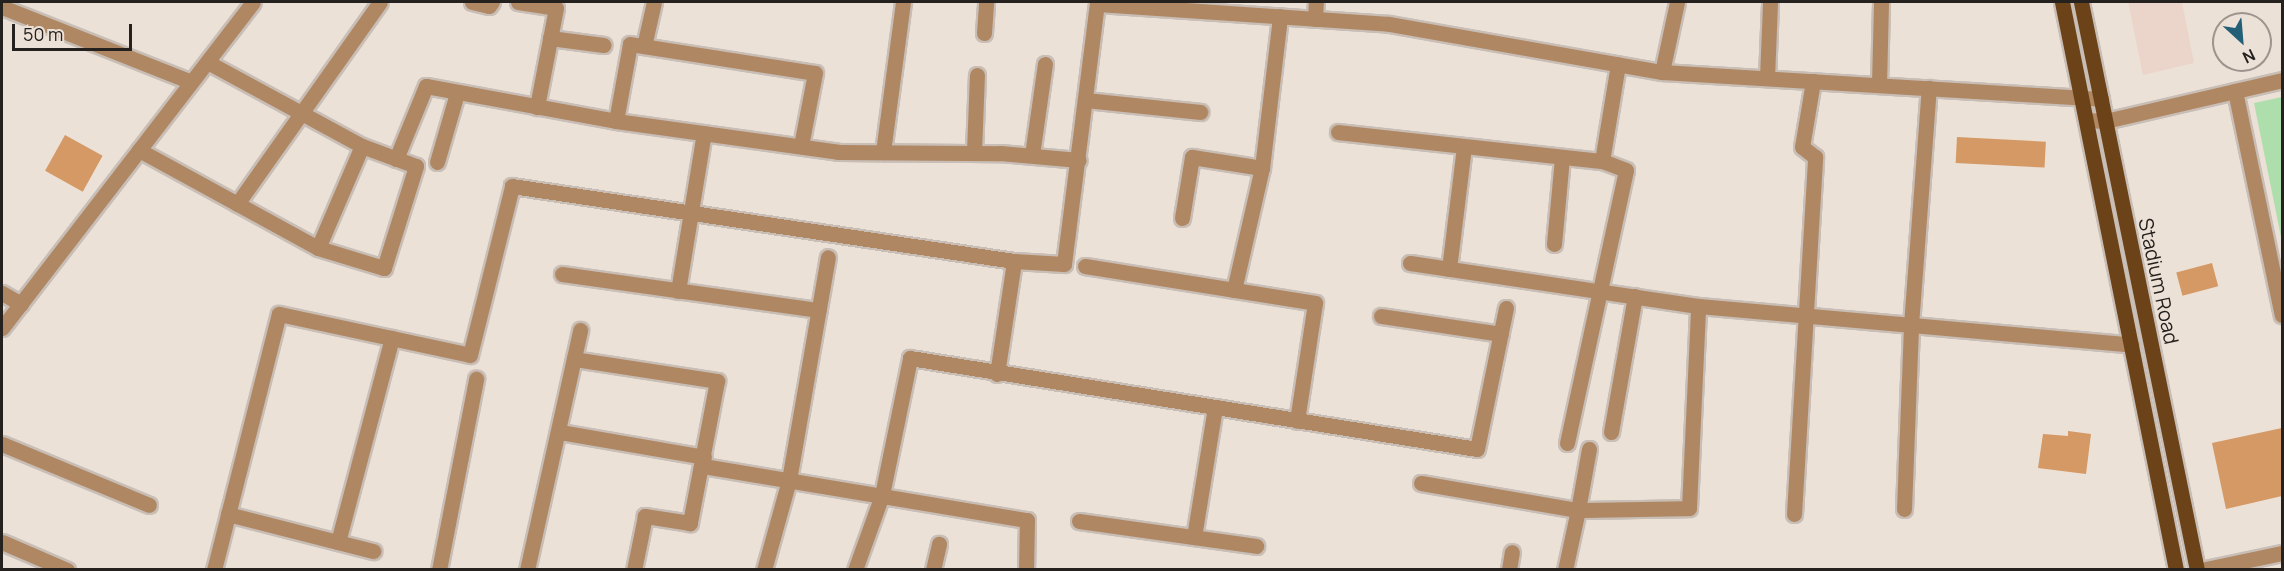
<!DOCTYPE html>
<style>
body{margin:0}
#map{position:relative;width:2284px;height:571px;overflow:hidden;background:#ece1d7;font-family:Manrope,sans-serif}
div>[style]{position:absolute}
.education>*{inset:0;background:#ebd4c9}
.green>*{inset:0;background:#aedeac}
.building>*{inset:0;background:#d49965;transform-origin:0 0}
.roads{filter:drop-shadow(2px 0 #c8beb6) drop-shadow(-2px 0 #c8beb6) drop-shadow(0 2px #c8beb6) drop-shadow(0 -2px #c8beb6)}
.minor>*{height:15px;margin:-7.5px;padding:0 7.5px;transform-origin:7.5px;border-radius:7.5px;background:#b08763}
.major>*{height:15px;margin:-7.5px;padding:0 7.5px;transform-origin:7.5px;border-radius:7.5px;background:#6c4218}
span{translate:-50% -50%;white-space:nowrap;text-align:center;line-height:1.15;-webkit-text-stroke:5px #ece1d7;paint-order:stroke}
.street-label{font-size:20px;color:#25211e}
.frame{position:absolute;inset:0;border:3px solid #25211e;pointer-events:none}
.north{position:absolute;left:2212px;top:12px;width:60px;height:60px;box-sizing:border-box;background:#ece1d7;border:2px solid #9c948d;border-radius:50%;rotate:154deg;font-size:16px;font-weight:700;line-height:24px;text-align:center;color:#25211e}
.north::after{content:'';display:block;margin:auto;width:21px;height:27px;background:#235f77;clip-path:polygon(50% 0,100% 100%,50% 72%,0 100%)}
.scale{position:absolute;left:12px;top:24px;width:120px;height:27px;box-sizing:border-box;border:3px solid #25211e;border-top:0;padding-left:8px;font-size:18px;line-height:21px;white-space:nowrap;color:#25211e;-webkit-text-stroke:4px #ece1d7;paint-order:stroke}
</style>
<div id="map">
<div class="education">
<i style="clip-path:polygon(2128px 2px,2182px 2px,2194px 63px,2143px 75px)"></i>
</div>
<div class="green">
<i style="clip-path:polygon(2282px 97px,2282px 242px,2254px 103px)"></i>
</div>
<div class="building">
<i style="left:65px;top:135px;width:43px;height:41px;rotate:29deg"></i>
<i style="left:1957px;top:137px;width:89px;height:26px;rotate:3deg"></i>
<i style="left:2212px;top:263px;width:24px;height:37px;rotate:75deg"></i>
<i style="clip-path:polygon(2282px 428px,2282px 496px,2226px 509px,2212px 443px)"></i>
<i style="clip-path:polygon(2068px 431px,2091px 434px,2086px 474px,2038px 468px,2043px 434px,2068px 436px)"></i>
</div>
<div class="roads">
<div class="minor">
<i style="left:472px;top:2px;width:17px;rotate:13deg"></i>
<i style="left:489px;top:6px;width:5px;rotate:-53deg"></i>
<i style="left:518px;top:2px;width:38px;rotate:9deg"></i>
<i style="left:556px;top:8px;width:101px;rotate:100.9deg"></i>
<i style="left:1098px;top:4px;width:292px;rotate:3.9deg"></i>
<i style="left:1389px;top:24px;width:277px;rotate:10deg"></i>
<i style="left:1662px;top:72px;width:440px;rotate:3.5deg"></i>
<i style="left:2px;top:7px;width:203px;rotate:21.6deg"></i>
<i style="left:1315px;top:19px;width:17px;rotate:-87deg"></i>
<i style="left:984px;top:33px;width:31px;rotate:-86deg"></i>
<i style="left:550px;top:38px;width:54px;rotate:7.4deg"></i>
<i style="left:644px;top:46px;width:45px;rotate:-77.2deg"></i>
<i style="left:1662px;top:72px;width:72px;rotate:-77.9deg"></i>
<i style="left:1767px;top:78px;width:76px;rotate:-87.7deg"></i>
<i style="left:1879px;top:85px;width:83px;rotate:-88.6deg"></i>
<i style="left:2235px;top:91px;width:229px;rotate:78.2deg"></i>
<i style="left:1086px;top:100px;width:115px;rotate:6deg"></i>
<i style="left:2086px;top:120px;width:19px;rotate:3deg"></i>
<i style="left:2105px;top:121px;width:182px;rotate:-13deg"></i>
<i style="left:616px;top:121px;width:78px;rotate:-79.7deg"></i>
<i style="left:630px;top:44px;width:187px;rotate:8.9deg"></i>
<i style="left:815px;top:73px;width:74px;rotate:100.9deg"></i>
<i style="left:1338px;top:132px;width:266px;rotate:6.3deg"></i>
<i style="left:1602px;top:161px;width:98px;rotate:-80.6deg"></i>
<i style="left:139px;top:150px;width:204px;rotate:28.7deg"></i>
<i style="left:318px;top:248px;width:69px;rotate:16.9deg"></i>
<i style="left:384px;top:268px;width:107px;rotate:-72.6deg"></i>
<i style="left:416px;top:166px;width:58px;rotate:-159.7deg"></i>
<i style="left:362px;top:146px;width:176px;rotate:-151.5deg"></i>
<i style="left:883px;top:152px;width:151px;rotate:-82.4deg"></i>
<i style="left:974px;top:152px;width:77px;rotate:-87.8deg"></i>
<i style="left:1032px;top:155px;width:92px;rotate:-81.9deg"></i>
<i style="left:396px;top:159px;width:79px;rotate:-67.7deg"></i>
<i style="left:426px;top:86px;width:193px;rotate:10.4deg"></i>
<i style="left:616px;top:121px;width:224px;rotate:7.9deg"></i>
<i style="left:838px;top:152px;width:162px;rotate:0.4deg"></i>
<i style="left:1000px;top:153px;width:79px;rotate:5.1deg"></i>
<i style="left:437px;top:162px;width:72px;rotate:-73.8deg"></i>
<i style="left:237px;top:204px;width:247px;rotate:-54.7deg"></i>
<i style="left:1182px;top:218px;width:62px;rotate:-80.7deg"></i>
<i style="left:1192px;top:157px;width:71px;rotate:8.9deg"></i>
<i style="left:1554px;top:244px;width:87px;rotate:-84.7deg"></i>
<i style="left:318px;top:248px;width:111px;rotate:-66.7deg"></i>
<i style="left:1410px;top:263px;width:291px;rotate:8.5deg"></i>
<i style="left:1698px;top:306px;width:435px;rotate:5.1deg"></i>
<i style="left:1085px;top:266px;width:233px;rotate:9.1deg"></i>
<i style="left:1315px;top:303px;width:119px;rotate:98.7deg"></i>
<i style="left:1449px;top:269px;width:123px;rotate:-83deg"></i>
<i style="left:562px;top:274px;width:259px;rotate:8deg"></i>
<i style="left:1234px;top:290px;width:125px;rotate:-77.1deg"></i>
<i style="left:1262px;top:168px;width:153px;rotate:-83.2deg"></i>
<i style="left:678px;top:291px;width:160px;rotate:-80.7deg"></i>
<i style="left:2px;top:293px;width:22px;rotate:30deg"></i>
<i style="left:1381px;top:316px;width:121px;rotate:8.5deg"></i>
<i style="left:2px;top:328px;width:411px;rotate:-52.4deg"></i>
<i style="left:574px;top:359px;width:145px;rotate:8.7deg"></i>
<i style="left:717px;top:381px;width:145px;rotate:100.8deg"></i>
<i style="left:690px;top:523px;width:46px;rotate:-171.2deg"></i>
<i style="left:645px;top:516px;width:55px;rotate:101.5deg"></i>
<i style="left:997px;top:374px;width:114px;rotate:-81.4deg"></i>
<i style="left:1014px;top:261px;width:50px;rotate:3.4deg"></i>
<i style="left:1064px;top:264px;width:264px;rotate:-82.8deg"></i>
<i style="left:560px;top:432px;width:146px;rotate:9.8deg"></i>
<i style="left:1611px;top:432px;width:138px;rotate:-80deg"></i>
<i style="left:1567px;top:443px;width:279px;rotate:-77.8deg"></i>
<i style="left:1626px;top:170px;width:26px;rotate:-159deg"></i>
<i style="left:2px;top:444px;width:159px;rotate:22.5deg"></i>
<i style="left:703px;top:466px;width:328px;rotate:9.5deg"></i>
<i style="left:1027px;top:520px;width:50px;rotate:91.1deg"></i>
<i style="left:1421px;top:483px;width:159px;rotate:9.8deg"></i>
<i style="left:1578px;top:510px;width:62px;rotate:-79.8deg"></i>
<i style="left:1904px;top:509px;width:184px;rotate:-87.8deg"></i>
<i style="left:1911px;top:325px;width:238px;rotate:-85.7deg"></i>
<i style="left:228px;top:514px;width:150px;rotate:14.3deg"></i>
<i style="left:1794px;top:514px;width:358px;rotate:-86.6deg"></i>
<i style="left:1815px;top:157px;width:16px;rotate:-142deg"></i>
<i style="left:1802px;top:147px;width:67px;rotate:-80.5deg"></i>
<i style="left:1079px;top:521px;width:179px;rotate:8deg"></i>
<i style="left:1194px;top:537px;width:131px;rotate:-80.8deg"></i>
<i style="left:2px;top:542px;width:71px;rotate:23.3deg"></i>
<i style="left:338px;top:542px;width:211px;rotate:-75.2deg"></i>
<i style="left:214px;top:570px;width:264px;rotate:-75.8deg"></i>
<i style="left:279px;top:314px;width:195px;rotate:12.1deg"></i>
<i style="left:470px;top:355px;width:174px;rotate:-76deg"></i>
<i style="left:512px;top:186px;width:508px;rotate:8.5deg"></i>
<i style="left:439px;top:570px;width:195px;rotate:-79deg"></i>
<i style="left:527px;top:570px;width:246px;rotate:-77.5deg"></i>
<i style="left:764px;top:570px;width:93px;rotate:-74.5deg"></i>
<i style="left:789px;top:480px;width:226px;rotate:-80.1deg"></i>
<i style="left:855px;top:570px;width:80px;rotate:-70.2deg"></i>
<i style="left:882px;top:495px;width:140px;rotate:-78.4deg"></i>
<i style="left:910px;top:358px;width:574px;rotate:9.12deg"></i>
<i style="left:1477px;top:449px;width:144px;rotate:-78.4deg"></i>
<i style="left:933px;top:570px;width:27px;rotate:-77deg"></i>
<i style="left:1509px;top:570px;width:18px;rotate:-81deg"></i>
<i style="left:1565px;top:570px;width:61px;rotate:-77.8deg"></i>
<i style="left:1578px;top:510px;width:111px;rotate:-1deg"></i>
<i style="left:1689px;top:508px;width:202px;rotate:-87.4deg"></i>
<i style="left:2201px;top:570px;width:83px;rotate:-11.9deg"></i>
</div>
<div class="major">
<i style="left:2062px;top:2px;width:579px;rotate:78.65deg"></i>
<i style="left:2081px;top:2px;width:580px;rotate:78.46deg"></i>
</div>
</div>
<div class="street-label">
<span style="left:2159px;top:281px;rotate:78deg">Stadium Road</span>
</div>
<div class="frame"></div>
<div class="north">N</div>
<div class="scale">50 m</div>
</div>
